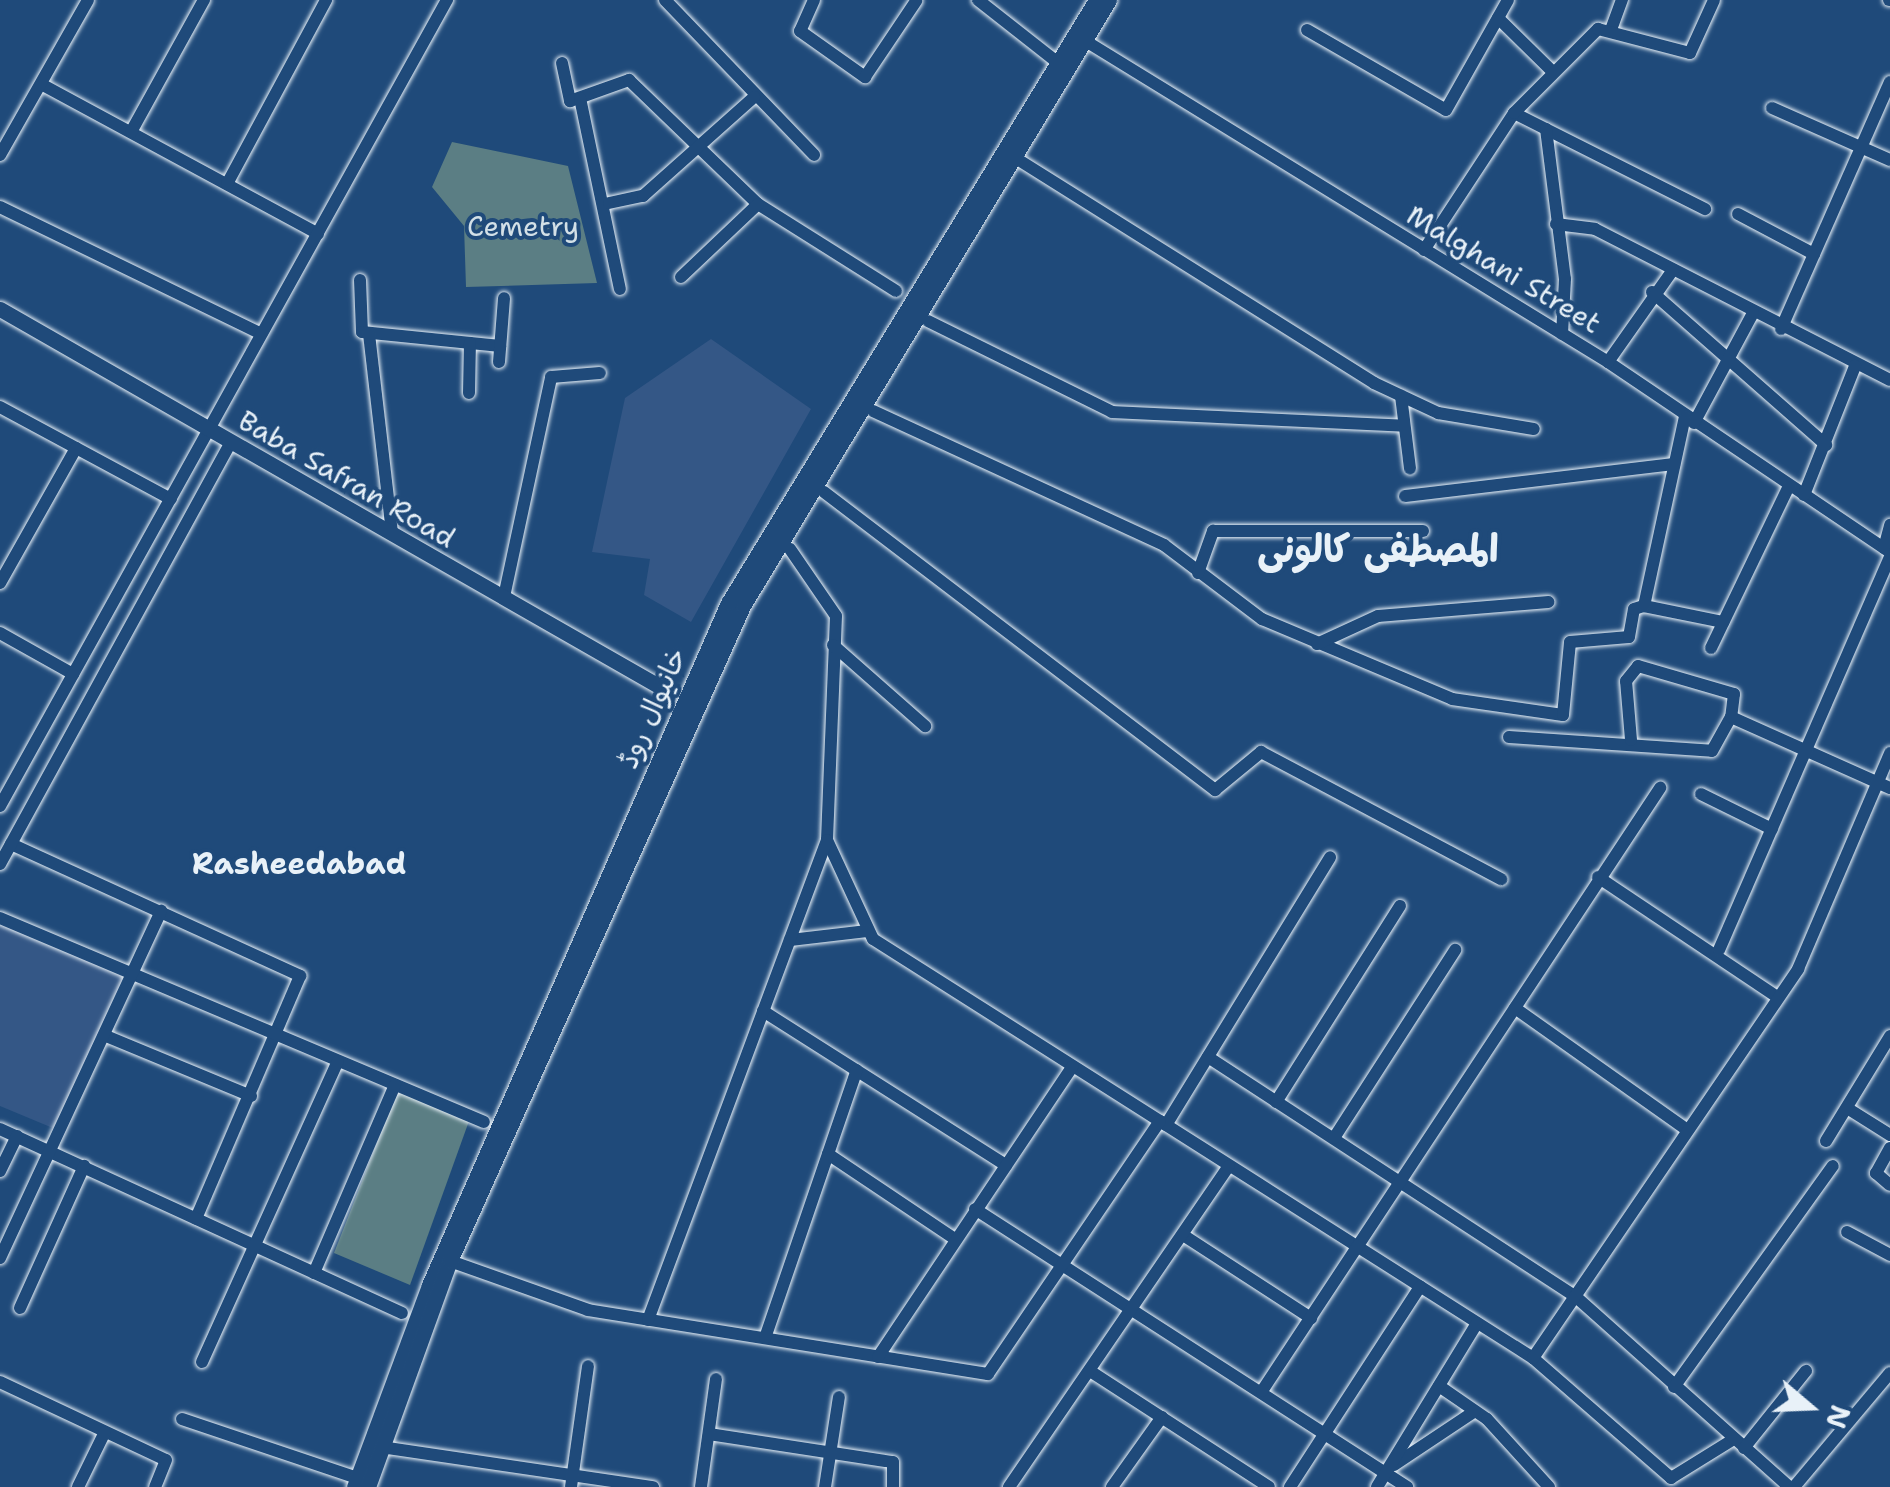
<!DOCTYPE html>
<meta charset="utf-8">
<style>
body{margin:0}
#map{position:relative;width:1890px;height:1487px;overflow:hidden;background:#1f4a7a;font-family:"Shantell Sans","Playpen Sans Arabic",sans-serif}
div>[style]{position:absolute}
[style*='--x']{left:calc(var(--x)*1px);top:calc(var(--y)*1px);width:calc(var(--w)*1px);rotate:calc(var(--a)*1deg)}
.built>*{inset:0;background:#345786}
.green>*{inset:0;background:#5b7e84}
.roads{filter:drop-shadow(0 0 2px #e8f1f8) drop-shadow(0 0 2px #e8f1f8)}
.minor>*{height:12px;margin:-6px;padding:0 6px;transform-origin:6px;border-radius:6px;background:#1f4a7a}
.major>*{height:15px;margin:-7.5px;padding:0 7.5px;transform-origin:7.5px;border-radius:7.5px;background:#1f4a7a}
span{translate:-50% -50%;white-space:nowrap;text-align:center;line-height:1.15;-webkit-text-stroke:8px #1f4a7a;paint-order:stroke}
.park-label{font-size:28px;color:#d3e0e7}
.street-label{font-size:28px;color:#e8f1f8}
.neighbourhood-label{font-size:30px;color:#e8f1f8;font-weight:700}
.district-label{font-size:38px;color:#e8f1f8;font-weight:700}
.north{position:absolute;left:1760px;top:1357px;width:100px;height:100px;-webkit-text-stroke:8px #1f4a7a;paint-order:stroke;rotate:109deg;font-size:28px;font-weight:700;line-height:40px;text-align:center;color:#e8f1f8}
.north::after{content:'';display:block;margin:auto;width:35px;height:45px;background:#e8f1f8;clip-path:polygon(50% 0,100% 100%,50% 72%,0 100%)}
</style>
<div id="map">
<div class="built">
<i style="clip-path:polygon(711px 339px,811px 409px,691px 622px,644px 595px,650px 559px,592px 552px,625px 398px)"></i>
<i style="clip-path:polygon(0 911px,130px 966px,60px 1131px,0 1106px)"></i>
</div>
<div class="green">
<i style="clip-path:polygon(452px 142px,568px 166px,597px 283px,466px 287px,464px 226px,432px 187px)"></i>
<i style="clip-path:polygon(398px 1089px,469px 1121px,410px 1285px,334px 1253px)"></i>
</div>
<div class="roads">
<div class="minor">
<i style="--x:665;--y:0;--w:215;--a:46.1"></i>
<i style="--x:814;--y:0;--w:34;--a:114"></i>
<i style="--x:800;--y:31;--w:80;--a:35.3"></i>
<i style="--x:865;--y:77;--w:92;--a:-56.1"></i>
<i style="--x:978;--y:0;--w:100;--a:38.1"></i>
<i style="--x:1889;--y:0;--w:1;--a:0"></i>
<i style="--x:1498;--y:18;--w:76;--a:44.5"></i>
<i style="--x:1612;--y:27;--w:29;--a:-70"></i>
<i style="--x:1307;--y:30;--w:160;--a:29.9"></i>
<i style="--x:1446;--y:110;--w:126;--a:-60.6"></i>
<i style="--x:1084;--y:40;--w:615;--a:31.57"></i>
<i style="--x:1608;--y:362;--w:340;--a:34"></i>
<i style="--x:562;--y:63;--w:39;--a:78"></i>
<i style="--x:570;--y:101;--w:63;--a:-19.6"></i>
<i style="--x:629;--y:80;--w:179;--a:43.9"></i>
<i style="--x:758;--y:204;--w:163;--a:32.2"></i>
<i style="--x:41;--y:84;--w:315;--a:28.4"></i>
<i style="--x:580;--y:98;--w:195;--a:78.2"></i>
<i style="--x:1772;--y:108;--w:129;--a:23.8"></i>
<i style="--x:1514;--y:113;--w:214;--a:26.7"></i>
<i style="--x:1546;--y:129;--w:151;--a:82.8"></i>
<i style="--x:1565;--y:279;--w:55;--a:93.1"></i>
<i style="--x:131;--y:132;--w:151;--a:-61.1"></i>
<i style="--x:0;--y:155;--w:178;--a:-60.4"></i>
<i style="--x:1014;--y:157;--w:425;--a:32.1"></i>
<i style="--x:1374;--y:383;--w:71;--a:25.1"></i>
<i style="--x:1438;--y:413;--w:97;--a:9.5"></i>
<i style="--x:227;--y:184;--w:209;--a:-61.7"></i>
<i style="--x:609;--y:203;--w:35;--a:-12"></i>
<i style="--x:643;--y:196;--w:149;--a:-41.7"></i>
<i style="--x:0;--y:207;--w:290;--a:25.9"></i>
<i style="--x:1738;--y:214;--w:86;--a:27.8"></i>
<i style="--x:1556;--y:224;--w:39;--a:7"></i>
<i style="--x:1595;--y:229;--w:331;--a:27.1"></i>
<i style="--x:1424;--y:250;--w:164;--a:-56.7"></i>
<i style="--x:1514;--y:113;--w:119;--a:-45"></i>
<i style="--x:1598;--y:29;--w:95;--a:14.6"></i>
<i style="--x:1690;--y:53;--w:58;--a:-65.6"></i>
<i style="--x:681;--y:277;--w:106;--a:-43.5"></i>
<i style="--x:360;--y:280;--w:52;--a:87.8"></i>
<i style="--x:362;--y:332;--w:139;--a:5.8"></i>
<i style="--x:1652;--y:292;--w:232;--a:41.3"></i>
<i style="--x:928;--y:321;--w:205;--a:26.3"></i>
<i style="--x:1112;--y:412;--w:292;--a:2.7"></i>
<i style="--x:1781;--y:329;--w:270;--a:-66.2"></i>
<i style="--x:369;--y:334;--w:200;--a:83.4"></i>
<i style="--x:499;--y:362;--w:64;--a:-85.5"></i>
<i style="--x:1608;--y:362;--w:113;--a:-54.8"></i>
<i style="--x:469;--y:393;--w:50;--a:-88.9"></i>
<i style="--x:1401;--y:396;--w:73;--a:82.9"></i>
<i style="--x:0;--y:407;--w:194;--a:28.3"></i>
<i style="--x:873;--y:411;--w:320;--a:24.7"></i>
<i style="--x:1164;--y:545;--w:123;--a:37.1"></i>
<i style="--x:1262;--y:619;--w:206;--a:22.8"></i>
<i style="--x:1452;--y:699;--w:112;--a:8.2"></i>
<i style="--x:1563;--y:715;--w:73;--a:-84.5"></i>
<i style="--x:1570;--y:642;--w:59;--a:-4.8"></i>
<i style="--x:1629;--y:637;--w:28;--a:-80"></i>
<i style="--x:1634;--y:609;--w:10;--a:-17"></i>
<i style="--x:1644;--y:606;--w:81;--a:11.4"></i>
<i style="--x:1694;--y:423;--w:125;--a:-61.8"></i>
<i style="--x:824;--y:492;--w:492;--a:37.3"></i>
<i style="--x:1215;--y:790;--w:60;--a:-39.6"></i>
<i style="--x:1261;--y:752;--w:272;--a:27.9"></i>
<i style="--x:1804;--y:495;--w:139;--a:-68.4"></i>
<i style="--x:1405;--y:496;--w:271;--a:-6.8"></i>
<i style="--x:1884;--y:548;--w:24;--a:-75"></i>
<i style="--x:790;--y:549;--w:81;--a:55.5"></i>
<i style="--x:836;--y:616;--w:224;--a:92.3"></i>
<i style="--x:827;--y:840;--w:109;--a:65.1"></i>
<i style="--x:873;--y:939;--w:782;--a:32.41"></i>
<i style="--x:1533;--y:1358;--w:183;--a:41"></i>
<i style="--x:1671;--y:1478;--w:74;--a:-31.8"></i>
<i style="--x:1198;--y:573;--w:45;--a:-70.3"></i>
<i style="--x:1213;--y:531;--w:210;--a:0"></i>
<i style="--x:0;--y:583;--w:155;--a:-60.6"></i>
<i style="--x:504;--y:597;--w:225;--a:-77.9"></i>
<i style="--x:551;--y:377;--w:49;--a:-4.7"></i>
<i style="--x:1644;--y:606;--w:194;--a:-77.8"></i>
<i style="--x:0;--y:633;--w:84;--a:29.3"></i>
<i style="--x:1317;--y:644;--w:67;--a:-24.7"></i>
<i style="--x:1378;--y:616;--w:171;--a:-4.7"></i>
<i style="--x:833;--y:645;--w:123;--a:41.4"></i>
<i style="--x:1711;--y:648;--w:180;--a:-64.3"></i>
<i style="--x:1509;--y:737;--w:203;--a:3.9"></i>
<i style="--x:1712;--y:751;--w:39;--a:-61"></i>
<i style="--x:1731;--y:717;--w:174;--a:24.1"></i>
<i style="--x:1631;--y:740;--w:59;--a:-94.8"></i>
<i style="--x:1626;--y:681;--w:19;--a:-51"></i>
<i style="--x:1638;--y:666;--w:100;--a:16.3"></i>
<i style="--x:1734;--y:694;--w:23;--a:97"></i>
<i style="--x:1701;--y:794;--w:79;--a:26.2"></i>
<i style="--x:0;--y:806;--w:922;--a:-60.99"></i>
<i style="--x:11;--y:844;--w:318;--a:24.5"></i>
<i style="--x:300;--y:976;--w:264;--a:113.2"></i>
<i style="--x:0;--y:864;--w:482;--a:-61.3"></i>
<i style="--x:1598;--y:877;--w:216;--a:33.8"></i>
<i style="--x:0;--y:918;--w:525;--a:22.85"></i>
<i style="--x:790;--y:940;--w:78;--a:-6.7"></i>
<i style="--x:1719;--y:950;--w:429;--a:-66.5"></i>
<i style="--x:1515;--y:1008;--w:209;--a:35.3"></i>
<i style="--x:763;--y:1011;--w:288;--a:32.4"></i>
<i style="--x:106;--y:1036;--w:157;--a:22.5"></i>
<i style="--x:1208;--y:1057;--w:438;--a:33.1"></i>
<i style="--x:1575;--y:1296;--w:287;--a:41.7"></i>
<i style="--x:1276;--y:1102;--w:232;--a:-57.7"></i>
<i style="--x:1847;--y:1108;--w:51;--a:32.1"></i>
<i style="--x:1166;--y:1125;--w:314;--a:-58.5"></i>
<i style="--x:0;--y:1129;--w:442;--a:24.6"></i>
<i style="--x:1334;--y:1138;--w:224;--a:-57.2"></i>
<i style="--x:1826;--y:1141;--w:123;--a:-58.6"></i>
<i style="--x:1890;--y:1148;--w:29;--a:119"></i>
<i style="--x:1876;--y:1173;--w:18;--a:41"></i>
<i style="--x:828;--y:1154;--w:153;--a:33.8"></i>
<i style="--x:0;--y:1171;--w:39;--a:-64"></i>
<i style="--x:975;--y:1209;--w:514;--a:32.76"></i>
<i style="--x:1847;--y:1232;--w:49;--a:28.1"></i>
<i style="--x:1183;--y:1235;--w:153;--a:33"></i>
<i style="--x:0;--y:1258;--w:383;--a:-65.1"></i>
<i style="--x:450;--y:1261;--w:146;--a:19.5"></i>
<i style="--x:588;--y:1310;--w:405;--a:9.1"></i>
<i style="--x:988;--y:1374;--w:306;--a:-55.8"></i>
<i style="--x:314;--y:1273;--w:205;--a:-66.7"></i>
<i style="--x:20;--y:1308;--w:156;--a:-65.7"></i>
<i style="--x:648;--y:1320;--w:512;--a:-69.55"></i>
<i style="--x:765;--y:1338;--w:283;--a:-71.1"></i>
<i style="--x:878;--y:1357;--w:350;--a:-56.2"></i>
<i style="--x:1533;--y:1358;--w:471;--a:-55.7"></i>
<i style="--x:1798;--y:969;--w:235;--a:-66.9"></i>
<i style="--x:202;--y:1362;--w:330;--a:-65.7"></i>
<i style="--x:1090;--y:1371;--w:213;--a:32.9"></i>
<i style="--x:0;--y:1382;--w:183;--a:25.2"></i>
<i style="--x:166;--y:1460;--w:29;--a:112"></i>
<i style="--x:1439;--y:1386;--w:58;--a:34.5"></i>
<i style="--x:1487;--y:1419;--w:92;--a:47.6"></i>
<i style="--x:1674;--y:1387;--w:272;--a:-54.3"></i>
<i style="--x:1262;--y:1391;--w:723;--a:-56.57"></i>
<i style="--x:182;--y:1419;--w:185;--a:18.6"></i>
<i style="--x:709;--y:1434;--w:186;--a:8.7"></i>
<i style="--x:893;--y:1462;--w:25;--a:90"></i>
<i style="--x:381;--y:1447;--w:275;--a:8.4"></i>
<i style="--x:1744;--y:1448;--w:99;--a:-51.2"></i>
<i style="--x:1394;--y:1465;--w:97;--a:-33.7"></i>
<i style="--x:78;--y:1487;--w:61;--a:-63.9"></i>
<i style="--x:571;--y:1487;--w:122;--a:-82"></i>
<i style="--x:701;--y:1487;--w:109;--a:-82.1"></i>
<i style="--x:825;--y:1487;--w:91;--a:-81.2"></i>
<i style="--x:1009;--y:1487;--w:389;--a:-55.6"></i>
<i style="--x:1112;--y:1487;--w:86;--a:-54.5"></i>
<i style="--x:1290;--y:1487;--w:239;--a:-57"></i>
<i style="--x:1377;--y:1487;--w:192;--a:-58.6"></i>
<i style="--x:1794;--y:1487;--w:149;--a:-49.9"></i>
</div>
<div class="major">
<i style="--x:0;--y:309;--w:771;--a:29.79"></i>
<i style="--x:354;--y:1487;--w:215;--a:-69.6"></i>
<i style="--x:429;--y:1285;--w:745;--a:-66.33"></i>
<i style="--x:728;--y:603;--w:706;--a:-58.61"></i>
<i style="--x:368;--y:1487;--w:240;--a:-70.1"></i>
<i style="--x:450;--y:1261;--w:718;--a:-65.9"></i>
<i style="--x:743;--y:606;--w:708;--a:-58.87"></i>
</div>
</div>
<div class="park-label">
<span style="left:523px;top:226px">Cemetry</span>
</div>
<div class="street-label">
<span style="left:1504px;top:269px;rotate:31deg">Malghani Street</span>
<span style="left:347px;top:479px;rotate:30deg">Baba Safran Road</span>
<span style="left:652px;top:708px;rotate:-66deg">خانیوال روڈ</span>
</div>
<div class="neighbourhood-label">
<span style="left:299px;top:864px">Rasheedabad</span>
</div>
<div class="district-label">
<span style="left:1378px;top:549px">المصطفی کالونی</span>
</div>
<div class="north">N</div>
</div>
